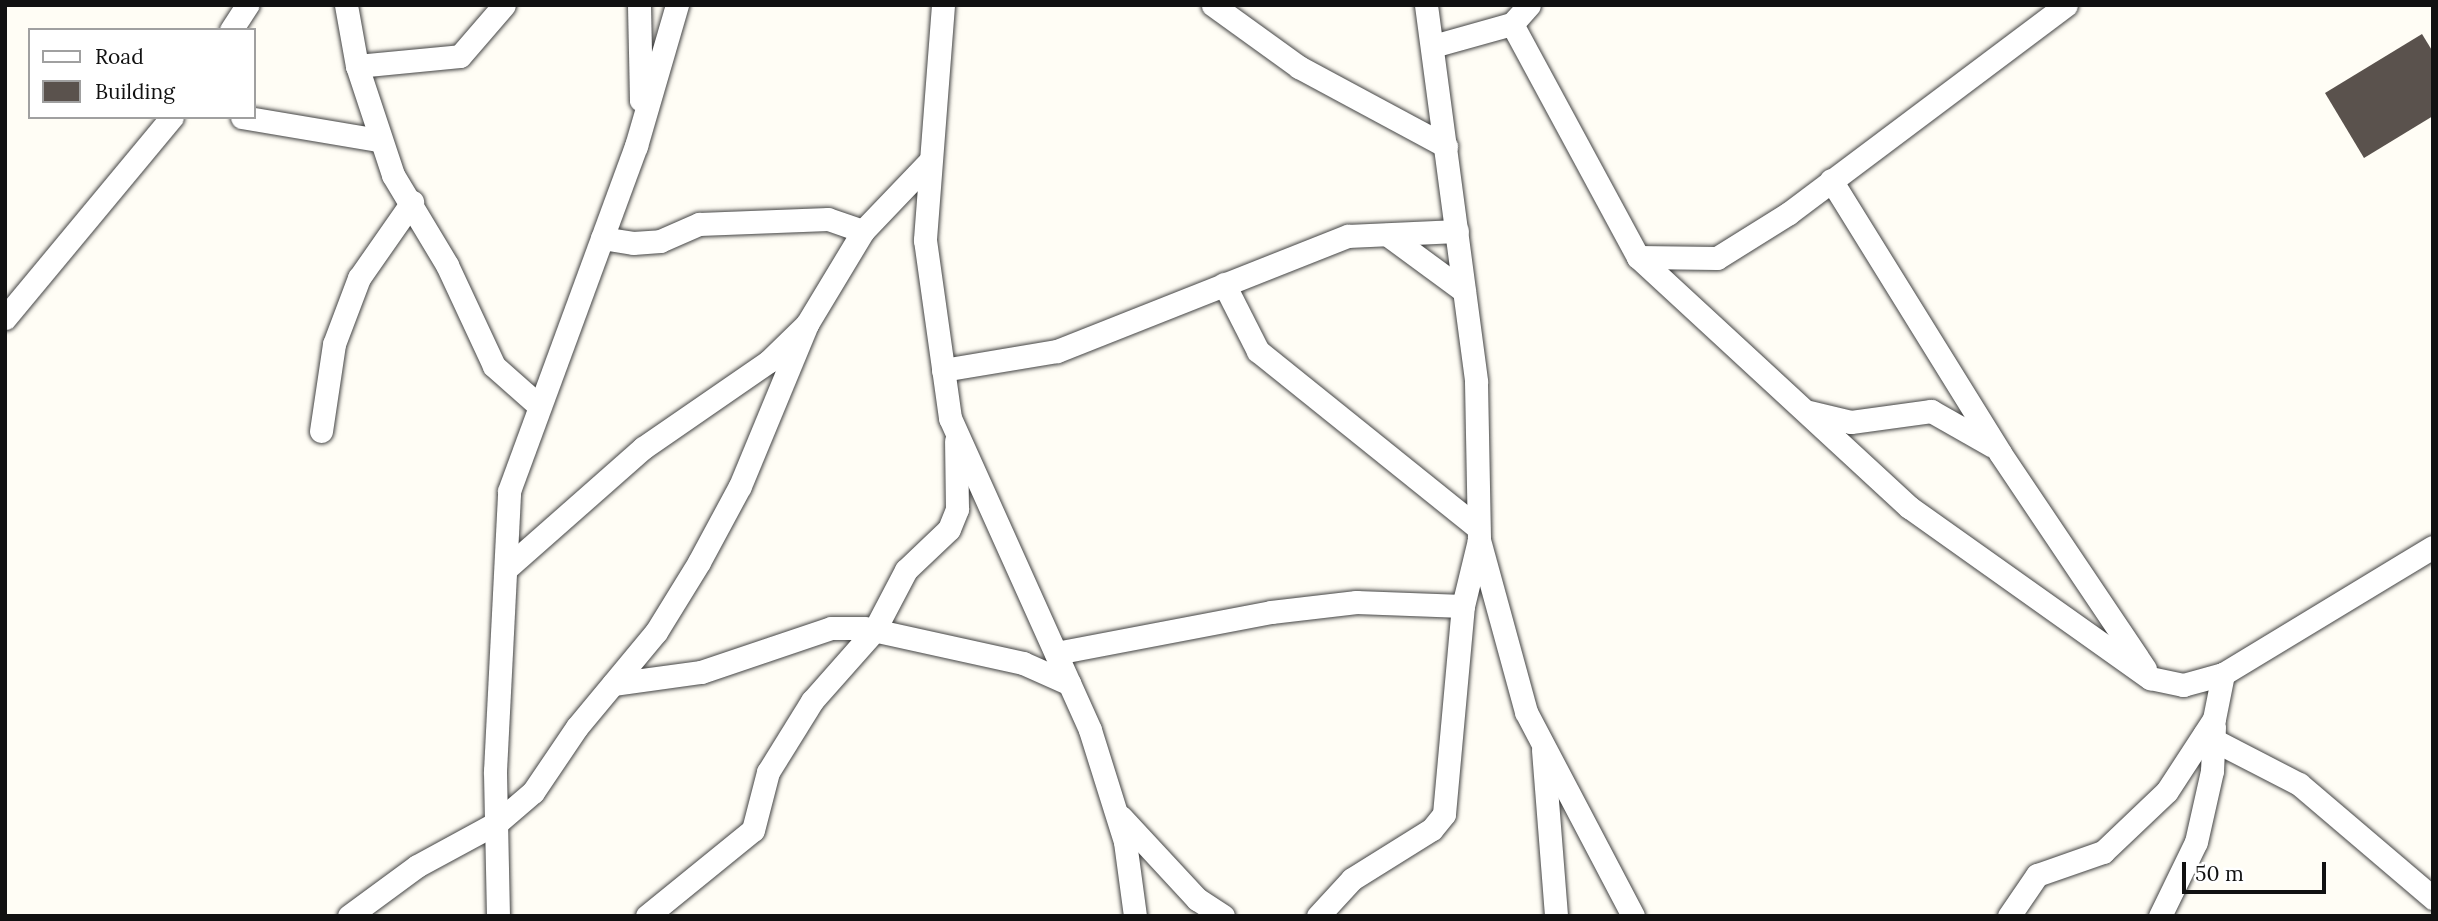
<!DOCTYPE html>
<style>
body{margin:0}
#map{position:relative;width:2438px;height:921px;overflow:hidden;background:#fffdf5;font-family:Lora,serif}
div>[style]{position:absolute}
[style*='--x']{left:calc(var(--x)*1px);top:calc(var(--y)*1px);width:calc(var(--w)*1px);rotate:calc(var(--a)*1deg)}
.building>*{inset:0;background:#5a524d}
.roads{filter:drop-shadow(0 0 2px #444) drop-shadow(0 0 2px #444)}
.minor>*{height:23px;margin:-11.5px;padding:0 11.5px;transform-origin:11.5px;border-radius:11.5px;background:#fff}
span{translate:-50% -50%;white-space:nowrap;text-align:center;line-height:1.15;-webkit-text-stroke:7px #fff;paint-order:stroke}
.frame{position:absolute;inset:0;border:7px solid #111;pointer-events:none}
.legend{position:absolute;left:28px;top:28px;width:228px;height:91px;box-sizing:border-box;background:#fff;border:2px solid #a0a0a0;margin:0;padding:9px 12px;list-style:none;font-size:21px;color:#111}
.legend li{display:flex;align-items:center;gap:14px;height:35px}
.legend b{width:35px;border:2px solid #a0a0a0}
.scale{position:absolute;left:2182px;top:862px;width:144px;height:32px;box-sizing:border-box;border:4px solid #111;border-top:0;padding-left:9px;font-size:21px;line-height:24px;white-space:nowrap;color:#111;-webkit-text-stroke:5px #fff;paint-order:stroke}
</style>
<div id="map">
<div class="building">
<i style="clip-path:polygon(2422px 34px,2433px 52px,2433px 116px,2364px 158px,2325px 93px)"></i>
</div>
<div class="roads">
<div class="minor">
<i style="--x:346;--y:5;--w:62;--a:79.8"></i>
<i style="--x:357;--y:66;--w:115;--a:71.7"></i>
<i style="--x:393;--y:175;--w:105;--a:59"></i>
<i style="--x:447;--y:265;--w:111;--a:65"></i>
<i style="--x:494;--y:366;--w:57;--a:41.5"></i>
<i style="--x:639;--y:5;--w:95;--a:88.8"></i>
<i style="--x:943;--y:5;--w:236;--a:94.4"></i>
<i style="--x:925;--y:240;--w:180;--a:82"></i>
<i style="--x:950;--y:418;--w:342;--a:65.8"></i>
<i style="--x:1090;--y:730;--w:117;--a:72.6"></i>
<i style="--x:1125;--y:842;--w:75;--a:82.3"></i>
<i style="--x:1213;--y:5;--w:106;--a:35.8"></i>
<i style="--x:1299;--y:67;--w:167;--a:28.3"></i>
<i style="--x:1426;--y:5;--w:380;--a:82.4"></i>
<i style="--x:1476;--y:382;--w:158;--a:88.9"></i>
<i style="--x:1479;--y:540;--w:178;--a:74.7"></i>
<i style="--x:1526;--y:712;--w:230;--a:62.3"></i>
<i style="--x:1512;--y:24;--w:25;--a:-48"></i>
<i style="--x:231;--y:30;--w:30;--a:-57"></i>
<i style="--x:1433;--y:46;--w:82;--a:-15.6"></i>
<i style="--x:1512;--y:24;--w:265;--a:61.6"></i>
<i style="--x:1638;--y:257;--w:369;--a:42.7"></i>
<i style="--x:1909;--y:507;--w:296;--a:35.4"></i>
<i style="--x:2150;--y:678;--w:34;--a:12"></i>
<i style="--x:2183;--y:685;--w:41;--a:-15.4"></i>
<i style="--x:2223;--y:674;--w:245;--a:-31.2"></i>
<i style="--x:357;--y:66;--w:103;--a:-5.5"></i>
<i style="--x:460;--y:56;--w:67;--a:-49.2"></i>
<i style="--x:242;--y:117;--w:138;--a:9.6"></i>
<i style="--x:1831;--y:180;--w:321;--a:58.2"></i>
<i style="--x:2000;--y:453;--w:260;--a:56.1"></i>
<i style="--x:1388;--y:235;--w:94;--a:36.4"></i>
<i style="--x:602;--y:238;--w:31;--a:9"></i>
<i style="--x:633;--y:243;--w:27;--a:-4"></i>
<i style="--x:660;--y:241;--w:43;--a:-23.6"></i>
<i style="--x:699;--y:224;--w:129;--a:-2.2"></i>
<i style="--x:828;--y:219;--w:37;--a:19"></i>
<i style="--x:1638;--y:257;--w:79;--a:0.7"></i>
<i style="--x:1717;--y:258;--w:85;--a:-32"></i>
<i style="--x:1789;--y:213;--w:346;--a:-36.9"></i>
<i style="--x:1224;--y:284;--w:75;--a:63.1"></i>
<i style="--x:1258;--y:351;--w:282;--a:38.8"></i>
<i style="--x:5;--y:318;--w:261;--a:-50.3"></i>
<i style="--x:943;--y:370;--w:116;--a:-9.5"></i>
<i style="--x:1057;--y:351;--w:313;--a:-21.6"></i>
<i style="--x:1348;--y:236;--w:109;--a:-2.6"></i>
<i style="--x:1809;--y:412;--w:43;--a:13.4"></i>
<i style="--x:1851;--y:422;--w:81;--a:-7.8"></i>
<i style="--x:1931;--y:411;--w:69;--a:29.5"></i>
<i style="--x:321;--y:431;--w:88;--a:-81.5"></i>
<i style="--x:334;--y:344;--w:71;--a:-69.3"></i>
<i style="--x:359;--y:278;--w:93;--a:-55.1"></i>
<i style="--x:508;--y:567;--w:180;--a:-41.4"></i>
<i style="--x:643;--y:448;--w:153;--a:-34.6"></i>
<i style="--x:769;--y:361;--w:53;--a:-44.2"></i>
<i style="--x:807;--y:324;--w:109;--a:-58.9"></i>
<i style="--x:863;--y:231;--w:97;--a:-46.3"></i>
<i style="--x:1056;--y:653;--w:219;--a:-10.8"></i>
<i style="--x:1271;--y:612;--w:86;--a:-6.7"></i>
<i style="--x:1356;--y:602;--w:107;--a:2.1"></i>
<i style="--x:613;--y:684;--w:89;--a:-7.8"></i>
<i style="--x:701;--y:672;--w:137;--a:-18.7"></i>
<i style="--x:831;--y:628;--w:33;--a:0"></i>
<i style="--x:864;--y:628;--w:163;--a:12.4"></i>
<i style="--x:1023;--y:663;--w:51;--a:24.1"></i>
<i style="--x:2204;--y:735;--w:107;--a:27.3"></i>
<i style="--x:2299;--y:784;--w:176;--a:40.4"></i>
<i style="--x:1543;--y:750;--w:167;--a:85.5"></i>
<i style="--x:1121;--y:817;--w:112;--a:47.2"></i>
<i style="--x:1197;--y:899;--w:31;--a:33"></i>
<i style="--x:349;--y:916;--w:84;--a:-36.3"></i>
<i style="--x:417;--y:866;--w:92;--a:-28.5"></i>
<i style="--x:498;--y:822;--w:46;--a:-40.6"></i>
<i style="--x:533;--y:792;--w:78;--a:-55.9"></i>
<i style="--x:577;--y:727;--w:124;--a:-50.3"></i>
<i style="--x:656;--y:632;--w:82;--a:-58.4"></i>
<i style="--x:699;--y:562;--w:86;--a:-61.7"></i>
<i style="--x:740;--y:486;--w:175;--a:-67.5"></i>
<i style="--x:498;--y:916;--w:145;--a:-91.2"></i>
<i style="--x:495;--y:771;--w:280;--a:-87.1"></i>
<i style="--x:509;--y:491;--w:368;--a:-69.8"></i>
<i style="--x:636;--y:146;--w:147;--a:-73.8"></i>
<i style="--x:647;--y:916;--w:136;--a:-39.1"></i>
<i style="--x:753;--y:830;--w:60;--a:-75.5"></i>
<i style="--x:768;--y:772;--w:84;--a:-58.2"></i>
<i style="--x:812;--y:701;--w:94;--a:-48.5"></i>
<i style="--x:874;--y:631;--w:69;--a:-62.3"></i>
<i style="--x:906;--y:570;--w:59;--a:-43.6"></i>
<i style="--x:949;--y:529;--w:22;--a:-68"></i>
<i style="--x:957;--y:509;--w:68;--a:-90.8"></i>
<i style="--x:1318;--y:916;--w:50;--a:-47.4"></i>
<i style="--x:1352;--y:879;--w:94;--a:-32"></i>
<i style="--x:1432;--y:829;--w:19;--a:-51"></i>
<i style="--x:1444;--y:814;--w:209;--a:-84.8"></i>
<i style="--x:1463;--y:606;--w:68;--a:-76.4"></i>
<i style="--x:2009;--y:916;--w:50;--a:-55.7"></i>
<i style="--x:2037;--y:875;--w:70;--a:-19.2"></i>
<i style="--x:2103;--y:852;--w:88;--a:-43.6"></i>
<i style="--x:2167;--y:791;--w:86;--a:-56.9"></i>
<i style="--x:2214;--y:719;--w:46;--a:-78.7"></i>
<i style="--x:2160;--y:916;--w:82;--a:-64.1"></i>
<i style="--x:2196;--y:842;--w:73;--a:-77.3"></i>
<i style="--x:2212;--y:771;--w:44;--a:-87.4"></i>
</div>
</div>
<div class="frame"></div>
<ul class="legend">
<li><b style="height:9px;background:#fff"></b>Road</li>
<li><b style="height:19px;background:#5a524d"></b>Building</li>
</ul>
<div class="scale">50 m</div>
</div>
